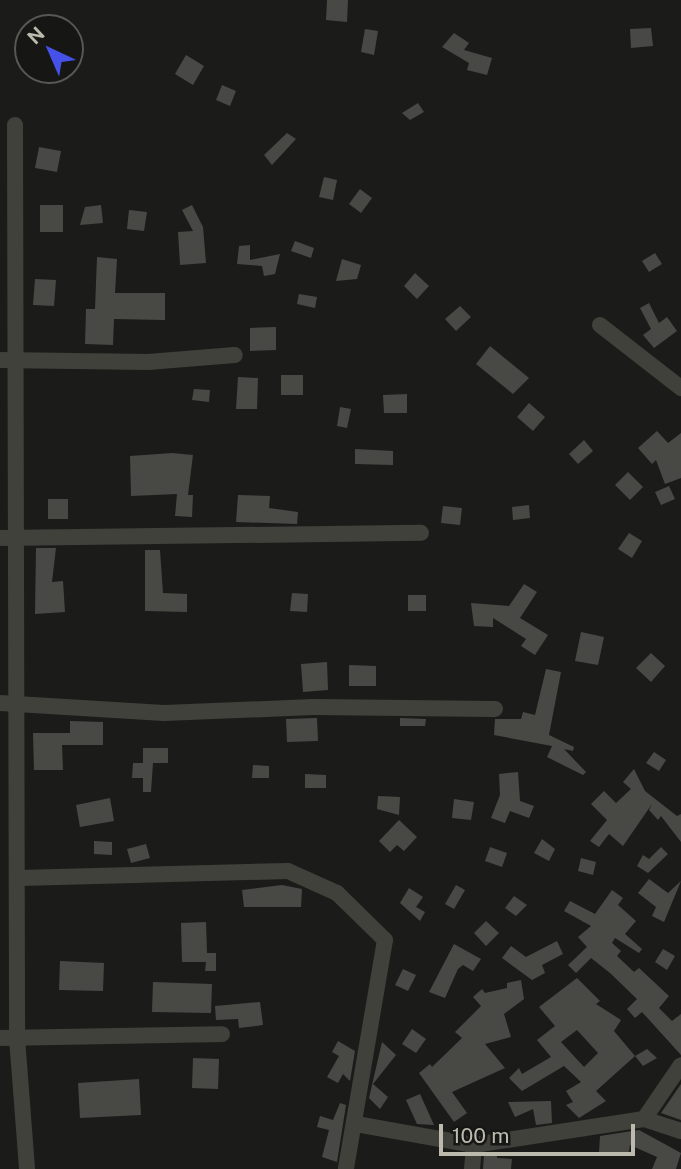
<!DOCTYPE html>
<style>
body{margin:0}
#map{position:relative;width:681px;height:1169px;overflow:hidden;background:#1b1c1a;font-family:"Public Sans",sans-serif}
div>[style]{position:absolute}
[style*='--x']{left:calc(var(--x)*1px);top:calc(var(--y)*1px);width:calc(var(--w)*1px);rotate:calc(var(--a)*1deg)}
.building>*{inset:0;background:#484944}
.street>*{height:16px;margin:-8px;padding:0 8px;transform-origin:8px;border-radius:8px;background:#40413b}
span{translate:-50% -50%;white-space:nowrap;text-align:center;line-height:1.15;-webkit-text-stroke:5px #161715;paint-order:stroke}
.north{position:absolute;left:14px;top:14px;width:70px;height:70px;box-sizing:border-box;background:#161715;border:2px solid #585852;border-radius:50%;rotate:316deg;font-size:19px;font-weight:700;line-height:28px;text-align:center;color:#bbbaad}
.north::after{content:'';display:block;margin:auto;width:24px;height:32px;background:#4551e8;clip-path:polygon(50% 0,100% 100%,50% 72%,0 100%)}
.scale{position:absolute;left:439px;top:1124px;width:196px;height:32px;box-sizing:border-box;border:4px solid #bbbaad;border-top:0;padding-left:9px;font-size:21px;line-height:24px;white-space:nowrap;color:#bbbaad;-webkit-text-stroke:5px #161715;paint-order:stroke}
</style>
<div id="map">
<div class="building">
<i style="clip-path:polygon(327px 0,348px 0,347px 22px,326px 20px)"></i>
<i style="clip-path:polygon(651px 28px,653px 46px,631px 48px,630px 29px)"></i>
<i style="clip-path:polygon(365px 29px,378px 31px,374px 55px,361px 52px)"></i>
<i style="clip-path:polygon(454px 33px,469px 43px,464px 50px,492px 58px,487px 75px,467px 70px,469px 63px,442px 47px)"></i>
<i style="clip-path:polygon(186px 55px,204px 66px,193px 85px,175px 74px)"></i>
<i style="clip-path:polygon(222px 85px,236px 91px,230px 106px,216px 100px)"></i>
<i style="clip-path:polygon(418px 103px,424px 112px,410px 120px,402px 113px)"></i>
<i style="clip-path:polygon(287px 133px,296px 139px,272px 165px,264px 155px)"></i>
<i style="clip-path:polygon(39px 147px,61px 151px,57px 172px,35px 168px)"></i>
<i style="clip-path:polygon(324px 177px,337px 180px,333px 200px,319px 197px)"></i>
<i style="clip-path:polygon(360px 189px,372px 198px,361px 213px,349px 204px)"></i>
<i style="clip-path:polygon(40px 205px,63px 205px,63px 232px,40px 232px)"></i>
<i style="clip-path:polygon(101px 205px,103px 223px,80px 225px,85px 207px)"></i>
<i style="clip-path:polygon(192px 205px,203px 227px,206px 263px,180px 265px,178px 232px,193px 231px,182px 210px)"></i>
<i style="clip-path:polygon(129px 210px,147px 212px,144px 231px,127px 229px)"></i>
<i style="clip-path:polygon(295px 241px,314px 248px,311px 258px,291px 251px)"></i>
<i style="clip-path:polygon(250px 245px,250px 260px,280px 254px,275px 274px,264px 276px,262px 266px,237px 264px,239px 246px)"></i>
<i style="clip-path:polygon(655px 253px,662px 264px,649px 272px,642px 261px)"></i>
<i style="clip-path:polygon(97px 257px,117px 259px,115px 293px,165px 293px,165px 320px,114px 319px,113px 345px,85px 344px,86px 309px,95px 309px)"></i>
<i style="clip-path:polygon(342px 259px,361px 265px,357px 279px,336px 281px)"></i>
<i style="clip-path:polygon(415px 273px,429px 286px,417px 299px,404px 286px)"></i>
<i style="clip-path:polygon(35px 279px,56px 280px,54px 306px,33px 305px)"></i>
<i style="clip-path:polygon(299px 294px,317px 297px,315px 308px,297px 304px)"></i>
<i style="clip-path:polygon(649px 303px,659px 323px,667px 317px,677px 331px,654px 348px,643px 335px,651px 329px,640px 308px)"></i>
<i style="clip-path:polygon(460px 306px,471px 317px,456px 331px,445px 319px)"></i>
<i style="clip-path:polygon(276px 327px,276px 350px,250px 351px,250px 328px)"></i>
<i style="clip-path:polygon(490px 346px,529px 378px,513px 394px,476px 364px)"></i>
<i style="clip-path:polygon(281px 375px,303px 375px,303px 395px,281px 395px)"></i>
<i style="clip-path:polygon(238px 377px,258px 378px,257px 409px,236px 409px)"></i>
<i style="clip-path:polygon(194px 389px,210px 390px,209px 402px,192px 400px)"></i>
<i style="clip-path:polygon(407px 394px,407px 413px,384px 413px,383px 395px)"></i>
<i style="clip-path:polygon(529px 403px,545px 417px,533px 431px,517px 417px)"></i>
<i style="clip-path:polygon(340px 407px,351px 409px,347px 428px,337px 426px)"></i>
<i style="clip-path:polygon(657px 431px,668px 443px,681px 433px,681px 478px,665px 484px,656px 460px,652px 464px,638px 448px)"></i>
<i style="clip-path:polygon(584px 440px,593px 451px,578px 464px,569px 454px)"></i>
<i style="clip-path:polygon(355px 449px,393px 451px,393px 465px,355px 464px)"></i>
<i style="clip-path:polygon(172px 453px,193px 455px,188px 495px,193px 495px,192px 517px,175px 516px,177px 494px,131px 496px,130px 456px)"></i>
<i style="clip-path:polygon(628px 472px,643px 487px,630px 500px,615px 485px)"></i>
<i style="clip-path:polygon(669px 486px,675px 499px,661px 505px,655px 492px)"></i>
<i style="clip-path:polygon(238px 495px,270px 496px,269px 508px,298px 512px,297px 524px,236px 522px)"></i>
<i style="clip-path:polygon(48px 499px,68px 499px,68px 519px,48px 519px)"></i>
<i style="clip-path:polygon(529px 505px,530px 518px,513px 520px,512px 507px)"></i>
<i style="clip-path:polygon(443px 506px,462px 508px,460px 525px,441px 523px)"></i>
<i style="clip-path:polygon(629px 533px,642px 541px,632px 558px,618px 549px)"></i>
<i style="clip-path:polygon(36px 548px,56px 548px,52px 582px,63px 581px,65px 612px,35px 614px)"></i>
<i style="clip-path:polygon(145px 550px,160px 550px,163px 593px,187px 594px,187px 612px,145px 611px)"></i>
<i style="clip-path:polygon(524px 584px,537px 592px,520px 618px,548px 635px,535px 655px,521px 646px,526px 639px,493px 618px,493px 627px,474px 626px,471px 603px,509px 606px)"></i>
<i style="clip-path:polygon(292px 593px,308px 594px,307px 612px,290px 611px)"></i>
<i style="clip-path:polygon(408px 595px,426px 595px,426px 611px,408px 611px)"></i>
<i style="clip-path:polygon(581px 632px,604px 637px,598px 665px,575px 661px)"></i>
<i style="clip-path:polygon(651px 653px,665px 666px,651px 682px,636px 668px)"></i>
<i style="clip-path:polygon(327px 662px,328px 690px,303px 692px,301px 664px)"></i>
<i style="clip-path:polygon(349px 665px,376px 666px,376px 686px,349px 686px)"></i>
<i style="clip-path:polygon(546px 669px,561px 672px,549px 735px,574px 747px,573px 751px,564px 749px,586px 772px,583px 775px,547px 757px,552px 746px,494px 735px,495px 719px,521px 719px,523px 712px,535px 715px)"></i>
<i style="clip-path:polygon(317px 718px,318px 741px,287px 742px,286px 719px)"></i>
<i style="clip-path:polygon(400px 718px,426px 719px,425px 726px,400px 726px)"></i>
<i style="clip-path:polygon(70px 721px,103px 722px,103px 745px,62px 745px,63px 770px,34px 770px,33px 733px,70px 733px)"></i>
<i style="clip-path:polygon(143px 748px,168px 748px,168px 763px,153px 763px,151px 792px,143px 792px,143px 778px,132px 778px,133px 763px,143px 763px)"></i>
<i style="clip-path:polygon(654px 752px,666px 760px,659px 771px,646px 763px)"></i>
<i style="clip-path:polygon(253px 765px,269px 766px,269px 778px,252px 778px)"></i>
<i style="clip-path:polygon(634px 769px,645px 791px,677px 816px,681px 814px,681px 842px,661px 816px,658px 820px,649px 810px,652px 804px,623px 846px,609px 834px,599px 847px,590px 841px,607px 820px,591px 804px,604px 791px,616px 803px,631px 789px,623px 782px)"></i>
<i style="clip-path:polygon(518px 772px,520px 801px,534px 806px,529px 818px,510px 811px,505px 823px,491px 818px,500px 795px,499px 774px)"></i>
<i style="clip-path:polygon(305px 774px,326px 775px,326px 788px,305px 788px)"></i>
<i style="clip-path:polygon(378px 796px,400px 797px,399px 815px,377px 809px)"></i>
<i style="clip-path:polygon(110px 798px,114px 821px,80px 827px,76px 805px)"></i>
<i style="clip-path:polygon(454px 799px,474px 802px,471px 820px,452px 818px)"></i>
<i style="clip-path:polygon(399px 820px,417px 837px,404px 851px,397px 845px,390px 852px,379px 841px)"></i>
<i style="clip-path:polygon(542px 839px,555px 849px,549px 861px,534px 853px)"></i>
<i style="clip-path:polygon(94px 841px,112px 842px,112px 855px,94px 854px)"></i>
<i style="clip-path:polygon(146px 844px,150px 858px,131px 863px,127px 849px)"></i>
<i style="clip-path:polygon(490px 847px,507px 853px,502px 867px,485px 861px)"></i>
<i style="clip-path:polygon(661px 847px,668px 854px,648px 873px,637px 866px,643px 855px,649px 859px)"></i>
<i style="clip-path:polygon(581px 858px,596px 862px,593px 875px,578px 871px)"></i>
<i style="clip-path:polygon(649px 879px,668px 893px,681px 881px,664px 922px,652px 916px,656px 907px,638px 893px)"></i>
<i style="clip-path:polygon(282px 885px,302px 889px,301px 907px,244px 907px,242px 890px)"></i>
<i style="clip-path:polygon(456px 885px,465px 890px,454px 909px,445px 904px)"></i>
<i style="clip-path:polygon(409px 888px,423px 897px,416px 907px,425px 912px,420px 921px,400px 903px)"></i>
<i style="clip-path:polygon(612px 890px,623px 898px,618px 905px,636px 921px,625px 934px,642px 949px,639px 953px,615px 938px,612px 943px,621px 951px,617px 956px,634px 972px,639px 968px,669px 996px,659px 1008px,672px 1021px,681px 1014px,681px 1055px,642px 1012px,635px 1018px,627px 1009px,637px 999px,610px 973px,591px 958px,576px 973px,568px 965px,587px 947px,578px 937px,591px 926px,564px 911px,570px 901px,595px 914px)"></i>
<i style="clip-path:polygon(514px 896px,527px 905px,516px 916px,505px 908px)"></i>
<i style="clip-path:polygon(486px 921px,499px 933px,486px 946px,474px 933px)"></i>
<i style="clip-path:polygon(206px 922px,207px 953px,216px 953px,216px 971px,205px 971px,206px 962px,182px 962px,181px 923px)"></i>
<i style="clip-path:polygon(557px 941px,563px 954px,542px 965px,545px 973px,532px 980px,502px 958px,511px 946px,526px 957px)"></i>
<i style="clip-path:polygon(454px 944px,481px 959px,473px 971px,463px 965px,458px 969px,445px 998px,429px 992px)"></i>
<i style="clip-path:polygon(663px 949px,675px 956px,667px 970px,655px 962px)"></i>
<i style="clip-path:polygon(60px 961px,104px 963px,103px 991px,59px 990px)"></i>
<i style="clip-path:polygon(403px 969px,416px 975px,408px 991px,395px 985px)"></i>
<i style="clip-path:polygon(evenodd,577px 978px,600px 1001px,596px 1004px,621px 1020px,614px 1031px,635px 1056px,596px 1091px,606px 1101px,579px 1118px,566px 1105px,573px 1102px,566px 1091px,581px 1082px,564px 1066px,522px 1091px,509px 1078px,519px 1068px,522px 1074px,551px 1057px,537px 1040px,555px 1026px,539px 1007px,577px 978px,577px 1030px,598px 1053px,584px 1067px,561px 1042px,577px 1030px)"></i>
<i style="clip-path:polygon(521px 980px,524px 999px,504px 1014px,511px 1037px,485px 1044px,505px 1068px,452px 1092px,467px 1113px,454px 1122px,419px 1073px,430px 1064px,432px 1067px,462px 1038px,455px 1032px,481px 1006px,473px 997px,482px 989px,485px 993px,507px 988px,507px 983px)"></i>
<i style="clip-path:polygon(153px 982px,212px 984px,211px 1013px,152px 1012px)"></i>
<i style="clip-path:polygon(260px 1002px,263px 1025px,239px 1028px,238px 1019px,216px 1020px,215px 1006px)"></i>
<i style="clip-path:polygon(412px 1029px,426px 1039px,416px 1053px,402px 1044px)"></i>
<i style="clip-path:polygon(338px 1041px,355px 1051px,350px 1081px,343px 1074px,338px 1083px,327px 1077px,339px 1056px,332px 1052px)"></i>
<i style="clip-path:polygon(382px 1042px,396px 1055px,373px 1084px,388px 1097px,380px 1109px,369px 1098px)"></i>
<i style="clip-path:polygon(647px 1049px,657px 1058px,643px 1066px,635px 1056px)"></i>
<i style="clip-path:polygon(193px 1058px,219px 1059px,218px 1089px,192px 1088px)"></i>
<i style="clip-path:polygon(139px 1079px,141px 1115px,80px 1118px,78px 1083px)"></i>
<i style="clip-path:polygon(681px 1084px,681px 1120px,661px 1113px)"></i>
<i style="clip-path:polygon(420px 1094px,434px 1125px,417px 1124px,406px 1100px)"></i>
<i style="clip-path:polygon(551px 1101px,552px 1123px,536px 1125px,533px 1109px,515px 1117px,508px 1102px)"></i>
<i style="clip-path:polygon(340px 1103px,346px 1105px,337px 1162px,322px 1157px,329px 1130px,317px 1127px,320px 1116px,333px 1120px)"></i>
<i style="clip-path:polygon(639px 1130px,681px 1153px,676px 1169px,652px 1169px,657px 1157px,630px 1145px,629px 1152px,599px 1152px,600px 1136px)"></i>
<i style="clip-path:polygon(497px 1153px,497px 1158px,512px 1159px,511px 1169px,483px 1169px,484px 1154px)"></i>
</div>
<div class="street">
<i style="--x:15;--y:125;--w:913;--a:89.87"></i>
<i style="--x:17;--y:1038;--w:131;--a:85.6"></i>
<i style="--x:600;--y:325;--w:103;--a:37.9"></i>
<i style="--x:0;--y:360;--w:148;--a:0.8"></i>
<i style="--x:148;--y:362;--w:87;--a:-4.6"></i>
<i style="--x:0;--y:538;--w:421;--a:-0.7"></i>
<i style="--x:0;--y:703;--w:164;--a:3.5"></i>
<i style="--x:164;--y:713;--w:149;--a:-2.3"></i>
<i style="--x:313;--y:707;--w:182;--a:0.6"></i>
<i style="--x:20;--y:878;--w:268;--a:-1.5"></i>
<i style="--x:288;--y:871;--w:54;--a:24.2"></i>
<i style="--x:337;--y:893;--w:67;--a:44.4"></i>
<i style="--x:385;--y:940;--w:232;--a:99.7"></i>
<i style="--x:0;--y:1038;--w:222;--a:-1"></i>
<i style="--x:644;--y:1119;--w:39;--a:18"></i>
<i style="--x:356;--y:1124;--w:120;--a:10.1"></i>
<i style="--x:472;--y:1169;--w:24;--a:-85"></i>
<i style="--x:474;--y:1145;--w:172;--a:-8.7"></i>
<i style="--x:644;--y:1119;--w:65;--a:-55.6"></i>
</div>
<div class="north">N</div>
<div class="scale">100 m</div>
</div>
